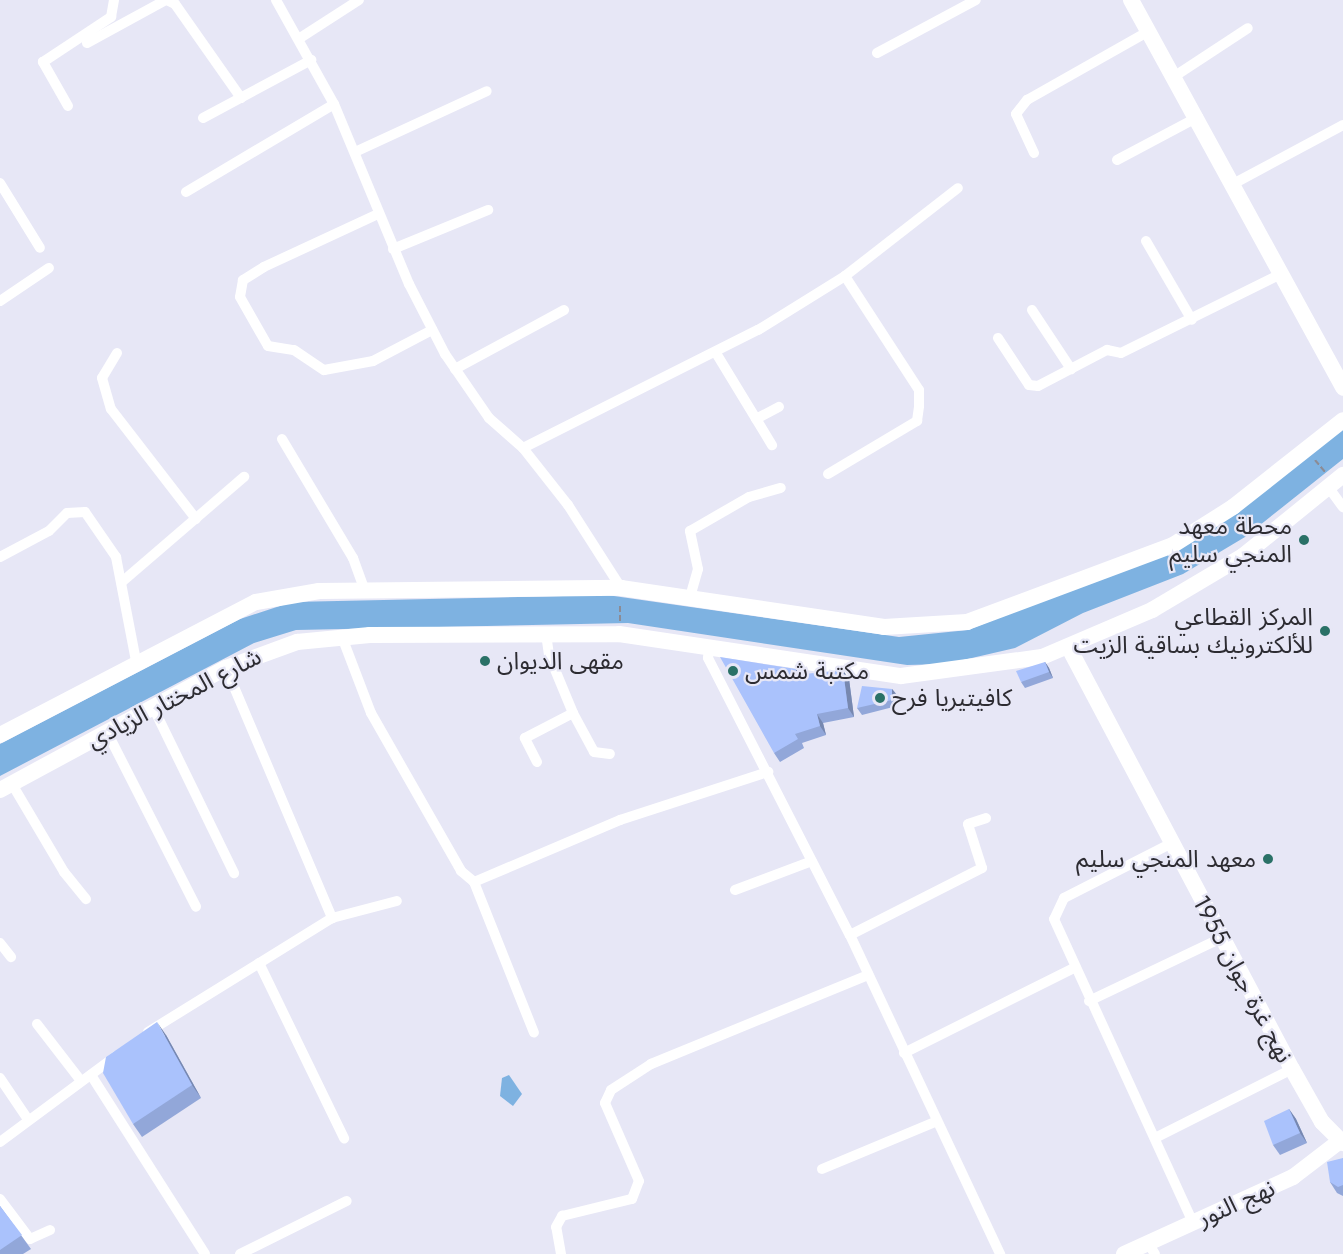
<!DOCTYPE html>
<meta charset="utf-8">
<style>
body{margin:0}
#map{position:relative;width:1343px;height:1254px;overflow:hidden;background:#e7e7f6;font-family:Jost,"Noto Sans Arabic",sans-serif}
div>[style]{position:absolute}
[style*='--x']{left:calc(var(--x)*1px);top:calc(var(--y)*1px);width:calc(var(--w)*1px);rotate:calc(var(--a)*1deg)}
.water>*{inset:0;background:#7eb2e1}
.path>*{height:2px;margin-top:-1px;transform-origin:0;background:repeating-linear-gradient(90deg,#8b8b95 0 6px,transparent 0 9px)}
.street>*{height:10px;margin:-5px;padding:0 5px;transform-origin:5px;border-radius:5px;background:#fff}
.secondary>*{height:16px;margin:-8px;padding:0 8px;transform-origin:8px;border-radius:8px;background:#fff}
.wall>*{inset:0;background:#92a7d9}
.shaded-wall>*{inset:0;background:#7788b0}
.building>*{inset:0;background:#aac2fc}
.dots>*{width:16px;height:16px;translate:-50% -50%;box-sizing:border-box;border:3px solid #e7e7f6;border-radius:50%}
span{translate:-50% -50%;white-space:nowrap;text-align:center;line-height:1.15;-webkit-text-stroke:4.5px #e7e7f6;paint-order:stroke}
.poi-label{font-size:24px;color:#2d2c32}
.right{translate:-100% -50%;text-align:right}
.left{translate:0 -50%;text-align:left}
.street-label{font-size:24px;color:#2d2c32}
</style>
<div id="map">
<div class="water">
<i style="clip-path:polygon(1343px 427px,1343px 459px,1245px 537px,1183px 574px,1083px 613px,1015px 648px,946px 664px,907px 665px,628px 623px,296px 630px,254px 643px,0 776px,0 744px,240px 619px,292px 602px,607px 595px,899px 637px,968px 630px,1192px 542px)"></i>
<i style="clip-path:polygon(509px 1075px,522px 1094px,513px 1106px,500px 1096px,502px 1078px)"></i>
</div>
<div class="path">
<i style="--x:1315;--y:460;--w:16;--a:50"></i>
<i style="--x:620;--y:621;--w:18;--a:-90"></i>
</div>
<div class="street">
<i style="--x:167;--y:0;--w:9;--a:27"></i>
<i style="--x:175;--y:4;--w:115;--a:54.9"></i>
<i style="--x:276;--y:0;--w:119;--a:60.9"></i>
<i style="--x:334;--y:104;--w:195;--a:67.4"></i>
<i style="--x:409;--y:284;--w:79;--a:62.8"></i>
<i style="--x:445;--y:354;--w:78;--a:55.5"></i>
<i style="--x:489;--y:418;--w:45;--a:41.4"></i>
<i style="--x:523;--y:448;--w:73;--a:51.7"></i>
<i style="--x:568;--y:505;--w:98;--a:57.4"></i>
<i style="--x:300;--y:38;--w:70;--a:-32.8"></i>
<i style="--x:87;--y:43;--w:90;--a:-28.6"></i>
<i style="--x:877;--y:53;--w:112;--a:-28.2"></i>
<i style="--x:1175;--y:76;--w:87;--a:-33.3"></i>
<i style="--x:68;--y:106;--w:51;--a:-119.6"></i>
<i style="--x:43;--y:62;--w:82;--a:-33.5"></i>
<i style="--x:111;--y:17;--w:17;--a:-80"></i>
<i style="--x:203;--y:118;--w:123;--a:-28.2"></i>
<i style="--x:355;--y:152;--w:145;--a:-24.8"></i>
<i style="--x:1034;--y:153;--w:43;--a:-114.8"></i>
<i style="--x:1016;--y:114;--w:18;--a:-52"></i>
<i style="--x:1027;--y:100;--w:140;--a:-29.5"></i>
<i style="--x:1117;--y:160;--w:92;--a:-28"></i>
<i style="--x:0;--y:183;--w:76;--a:58.4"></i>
<i style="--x:1233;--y:184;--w:125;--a:-28.2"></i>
<i style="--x:186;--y:192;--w:172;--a:-30.7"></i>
<i style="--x:378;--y:214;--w:126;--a:155.1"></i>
<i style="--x:264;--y:267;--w:25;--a:148"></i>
<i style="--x:243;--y:280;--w:17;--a:100"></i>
<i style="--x:240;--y:297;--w:56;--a:60.3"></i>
<i style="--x:268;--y:346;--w:26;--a:9"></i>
<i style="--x:294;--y:350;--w:36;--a:34"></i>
<i style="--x:324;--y:370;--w:50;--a:-10.4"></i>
<i style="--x:373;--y:361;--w:67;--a:-27.7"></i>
<i style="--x:1146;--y:241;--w:91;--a:59.8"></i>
<i style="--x:393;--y:249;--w:103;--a:-22.3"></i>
<i style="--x:0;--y:301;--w:59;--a:-34"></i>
<i style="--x:1032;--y:310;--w:71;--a:56.5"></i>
<i style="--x:998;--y:338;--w:56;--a:56.6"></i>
<i style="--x:1029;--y:385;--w:9;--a:6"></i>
<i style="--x:1038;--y:386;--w:78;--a:-27.6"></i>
<i style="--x:1107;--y:350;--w:14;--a:12"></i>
<i style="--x:1121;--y:353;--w:176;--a:-26.3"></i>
<i style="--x:117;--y:353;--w:29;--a:121"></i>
<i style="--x:102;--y:378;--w:32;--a:74"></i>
<i style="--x:111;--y:409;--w:139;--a:52.3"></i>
<i style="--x:716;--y:353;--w:108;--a:58.7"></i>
<i style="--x:455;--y:369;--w:124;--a:-28.4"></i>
<i style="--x:756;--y:419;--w:26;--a:-28"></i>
<i style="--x:282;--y:439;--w:139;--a:59.2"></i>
<i style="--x:353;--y:558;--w:33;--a:70"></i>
<i style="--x:523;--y:448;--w:263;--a:-26.7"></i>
<i style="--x:758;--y:330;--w:102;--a:-31.8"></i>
<i style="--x:845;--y:276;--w:143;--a:-37.9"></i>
<i style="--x:828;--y:474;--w:104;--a:-30.8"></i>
<i style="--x:917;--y:421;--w:15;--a:-82"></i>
<i style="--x:919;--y:406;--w:16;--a:-90"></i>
<i style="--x:919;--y:390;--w:136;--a:-123"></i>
<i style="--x:1329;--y:488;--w:24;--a:54"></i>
<i style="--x:0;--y:557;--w:55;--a:-28"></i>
<i style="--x:49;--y:531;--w:25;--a:-45"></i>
<i style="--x:67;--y:513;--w:18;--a:-3"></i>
<i style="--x:85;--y:512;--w:55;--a:55.4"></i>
<i style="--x:116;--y:557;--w:111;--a:79.1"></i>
<i style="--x:123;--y:581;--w:160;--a:-40.7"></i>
<i style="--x:690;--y:597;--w:29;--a:-74"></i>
<i style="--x:698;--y:569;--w:39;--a:-102"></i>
<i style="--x:690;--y:531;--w:68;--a:-30"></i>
<i style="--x:749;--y:497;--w:33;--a:-16"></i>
<i style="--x:342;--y:637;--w:81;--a:69.1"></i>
<i style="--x:371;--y:713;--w:182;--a:60.3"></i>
<i style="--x:461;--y:871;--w:17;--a:40"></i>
<i style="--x:474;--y:882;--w:159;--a:-23"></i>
<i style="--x:620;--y:820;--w:156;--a:-18"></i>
<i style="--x:709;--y:645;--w:13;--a:94"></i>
<i style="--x:708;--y:658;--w:311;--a:62.9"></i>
<i style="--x:850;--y:935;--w:353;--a:64.8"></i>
<i style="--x:226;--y:668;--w:272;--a:67"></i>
<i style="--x:153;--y:707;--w:185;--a:64"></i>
<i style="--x:573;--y:713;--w:44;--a:61.7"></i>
<i style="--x:594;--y:752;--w:16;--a:7"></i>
<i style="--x:107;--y:732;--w:196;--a:63"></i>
<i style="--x:537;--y:762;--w:27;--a:-117"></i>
<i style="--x:525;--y:738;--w:54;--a:-27.5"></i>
<i style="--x:573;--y:713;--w:63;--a:-112.5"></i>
<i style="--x:549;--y:655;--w:21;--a:-98"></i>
<i style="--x:12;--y:784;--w:102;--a:59.4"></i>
<i style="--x:64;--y:872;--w:35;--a:51"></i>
<i style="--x:1170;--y:844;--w:119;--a:153"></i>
<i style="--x:1064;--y:898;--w:23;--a:115"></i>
<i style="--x:1054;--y:919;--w:333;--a:65.4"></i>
<i style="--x:474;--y:882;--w:162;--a:68.3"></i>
<i style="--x:735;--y:890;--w:82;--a:-20.6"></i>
<i style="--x:850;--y:935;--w:148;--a:-26.9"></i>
<i style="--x:982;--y:868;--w:46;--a:-107.7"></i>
<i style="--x:968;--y:824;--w:19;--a:-18"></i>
<i style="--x:0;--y:943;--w:18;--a:52"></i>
<i style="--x:259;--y:963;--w:195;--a:64.1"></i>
<i style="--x:1089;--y:1001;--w:146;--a:-25.5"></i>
<i style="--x:37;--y:1024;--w:72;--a:52.3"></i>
<i style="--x:148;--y:1032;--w:216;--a:-31.8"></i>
<i style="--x:332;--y:918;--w:67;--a:-14.7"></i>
<i style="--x:904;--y:1053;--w:190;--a:-26.6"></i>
<i style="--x:91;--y:1075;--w:212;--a:57.5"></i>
<i style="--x:0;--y:1078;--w:48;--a:56"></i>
<i style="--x:1155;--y:1138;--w:153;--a:-26.7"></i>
<i style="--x:0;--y:1142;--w:144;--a:-36.6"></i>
<i style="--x:822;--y:1169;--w:122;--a:-22.6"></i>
<i style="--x:0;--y:1199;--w:50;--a:53.1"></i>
<i style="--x:30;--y:1239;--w:22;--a:-24"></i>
<i style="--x:1148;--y:1243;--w:13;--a:58"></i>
<i style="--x:240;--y:1254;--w:119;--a:-26.4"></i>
<i style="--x:561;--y:1254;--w:27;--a:-100"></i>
<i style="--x:556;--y:1227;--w:13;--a:-61"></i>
<i style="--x:562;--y:1216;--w:72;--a:-13.7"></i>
<i style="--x:632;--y:1199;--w:19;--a:-69"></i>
<i style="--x:639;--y:1181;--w:85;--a:-113.6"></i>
<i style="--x:605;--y:1103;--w:14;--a:-65"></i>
<i style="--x:611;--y:1090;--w:48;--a:-33"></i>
<i style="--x:651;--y:1064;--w:235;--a:-22.3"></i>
</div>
<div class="secondary">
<i style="--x:1131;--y:0;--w:442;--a:61.3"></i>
<i style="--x:1069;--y:648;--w:476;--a:62.1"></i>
<i style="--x:1292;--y:1069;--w:61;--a:60.5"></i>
<i style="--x:1322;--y:1122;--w:30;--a:45"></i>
<i style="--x:0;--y:735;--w:288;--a:-27.5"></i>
<i style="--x:256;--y:602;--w:64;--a:-9.9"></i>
<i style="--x:319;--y:591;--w:302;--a:-0.6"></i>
<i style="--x:621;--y:588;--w:266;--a:8.4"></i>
<i style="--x:884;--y:627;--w:83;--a:-3.4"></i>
<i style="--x:967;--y:622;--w:220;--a:-20.5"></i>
<i style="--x:1173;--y:545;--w:71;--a:-32.3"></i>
<i style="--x:1233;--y:507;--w:140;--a:-38.3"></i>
<i style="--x:0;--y:790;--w:257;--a:-28.4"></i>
<i style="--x:226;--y:668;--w:76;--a:-20.1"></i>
<i style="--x:297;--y:642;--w:73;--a:-5.5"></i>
<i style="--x:370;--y:635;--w:249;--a:-0.2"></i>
<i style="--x:619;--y:634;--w:285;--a:8.5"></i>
<i style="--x:901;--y:676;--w:142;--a:-7.7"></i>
<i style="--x:1042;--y:657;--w:120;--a:-23.1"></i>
<i style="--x:1152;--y:610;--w:106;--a:-30.7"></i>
<i style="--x:1243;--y:556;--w:129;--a:-39"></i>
<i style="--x:1124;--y:1254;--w:186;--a:-24.5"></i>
<i style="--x:1293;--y:1177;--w:59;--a:-37.5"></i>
</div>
<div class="wall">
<i style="clip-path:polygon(1045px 662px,1049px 668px,1053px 678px,1025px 688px,1021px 682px)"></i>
<i style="clip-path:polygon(800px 675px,849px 679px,854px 717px,823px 723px,826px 735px,802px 743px,804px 748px,780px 762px,774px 753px)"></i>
<i style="clip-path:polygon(892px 689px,897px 695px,897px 706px,862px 715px,857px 708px)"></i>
<i style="clip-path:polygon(166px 1035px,201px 1098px,142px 1137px,133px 1124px)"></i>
<i style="clip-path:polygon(1289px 1109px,1296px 1119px,1307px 1143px,1280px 1155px,1273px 1145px)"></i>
<i style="clip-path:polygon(1343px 1158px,1343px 1196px,1337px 1193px,1330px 1182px)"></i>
<i style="clip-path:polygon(0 1206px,31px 1249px,23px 1254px,0 1254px)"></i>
</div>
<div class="shaded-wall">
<i style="clip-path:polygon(1045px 662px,1049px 668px,1053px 678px,1049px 672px)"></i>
<i style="clip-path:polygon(796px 669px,802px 678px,795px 675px)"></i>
<i style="clip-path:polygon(843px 670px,849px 679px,854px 717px,848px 708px)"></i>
<i style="clip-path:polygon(892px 689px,897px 695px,897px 706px,892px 700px)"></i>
<i style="clip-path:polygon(817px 714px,823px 723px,826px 735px,820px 726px)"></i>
<i style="clip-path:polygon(157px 1022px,166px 1035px,201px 1098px,192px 1085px)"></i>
<i style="clip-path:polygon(1289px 1109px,1296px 1119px,1307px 1143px,1300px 1133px)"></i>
</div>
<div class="building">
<i style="clip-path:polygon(720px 657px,796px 669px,795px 675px,843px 670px,848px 708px,817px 714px,820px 726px,795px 734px,798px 739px,774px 753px)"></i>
<i style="clip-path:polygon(1045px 662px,1049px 672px,1021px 682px,1016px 671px)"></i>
<i style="clip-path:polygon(862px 686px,892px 689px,892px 700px,857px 708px)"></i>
<i style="clip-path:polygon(157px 1022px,192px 1085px,133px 1124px,103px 1073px,106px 1057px)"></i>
<i style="clip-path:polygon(1289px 1109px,1300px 1133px,1273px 1145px,1264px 1121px)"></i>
<i style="clip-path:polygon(1343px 1158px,1343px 1185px,1338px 1187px,1330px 1182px,1327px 1162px)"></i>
<i style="clip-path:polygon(0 1206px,22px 1235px,0 1250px)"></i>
</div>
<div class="dots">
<i style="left:1304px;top:540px;background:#2a7167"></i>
<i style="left:1325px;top:631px;background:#2a7167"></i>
<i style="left:485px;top:661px;background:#2a7167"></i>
<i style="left:733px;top:671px;background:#2a7167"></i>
<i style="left:880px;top:698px;background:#2a7167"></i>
<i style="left:1268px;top:859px;background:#2a7167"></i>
</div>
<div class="poi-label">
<span class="right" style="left:1292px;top:540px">محطة معهد<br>المنجي سليم</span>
<span class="right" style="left:1313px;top:631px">المركز القطاعي<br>للألكترونيك بساقية الزيت</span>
<span class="left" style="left:497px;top:661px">مقهى الديوان</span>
<span class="left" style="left:745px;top:671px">مكتبة شمس</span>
<span class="left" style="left:892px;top:698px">كافيتيريا فرح</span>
<span class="right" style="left:1256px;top:859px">معهد المنجي سليم</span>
</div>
<div class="street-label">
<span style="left:174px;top:698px;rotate:-27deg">شارع المختار الزيادي</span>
<span style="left:1243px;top:979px;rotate:62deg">نهج غرة جوان 1955</span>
<span style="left:1236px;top:1203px;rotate:-24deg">نهج النور</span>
</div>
</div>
